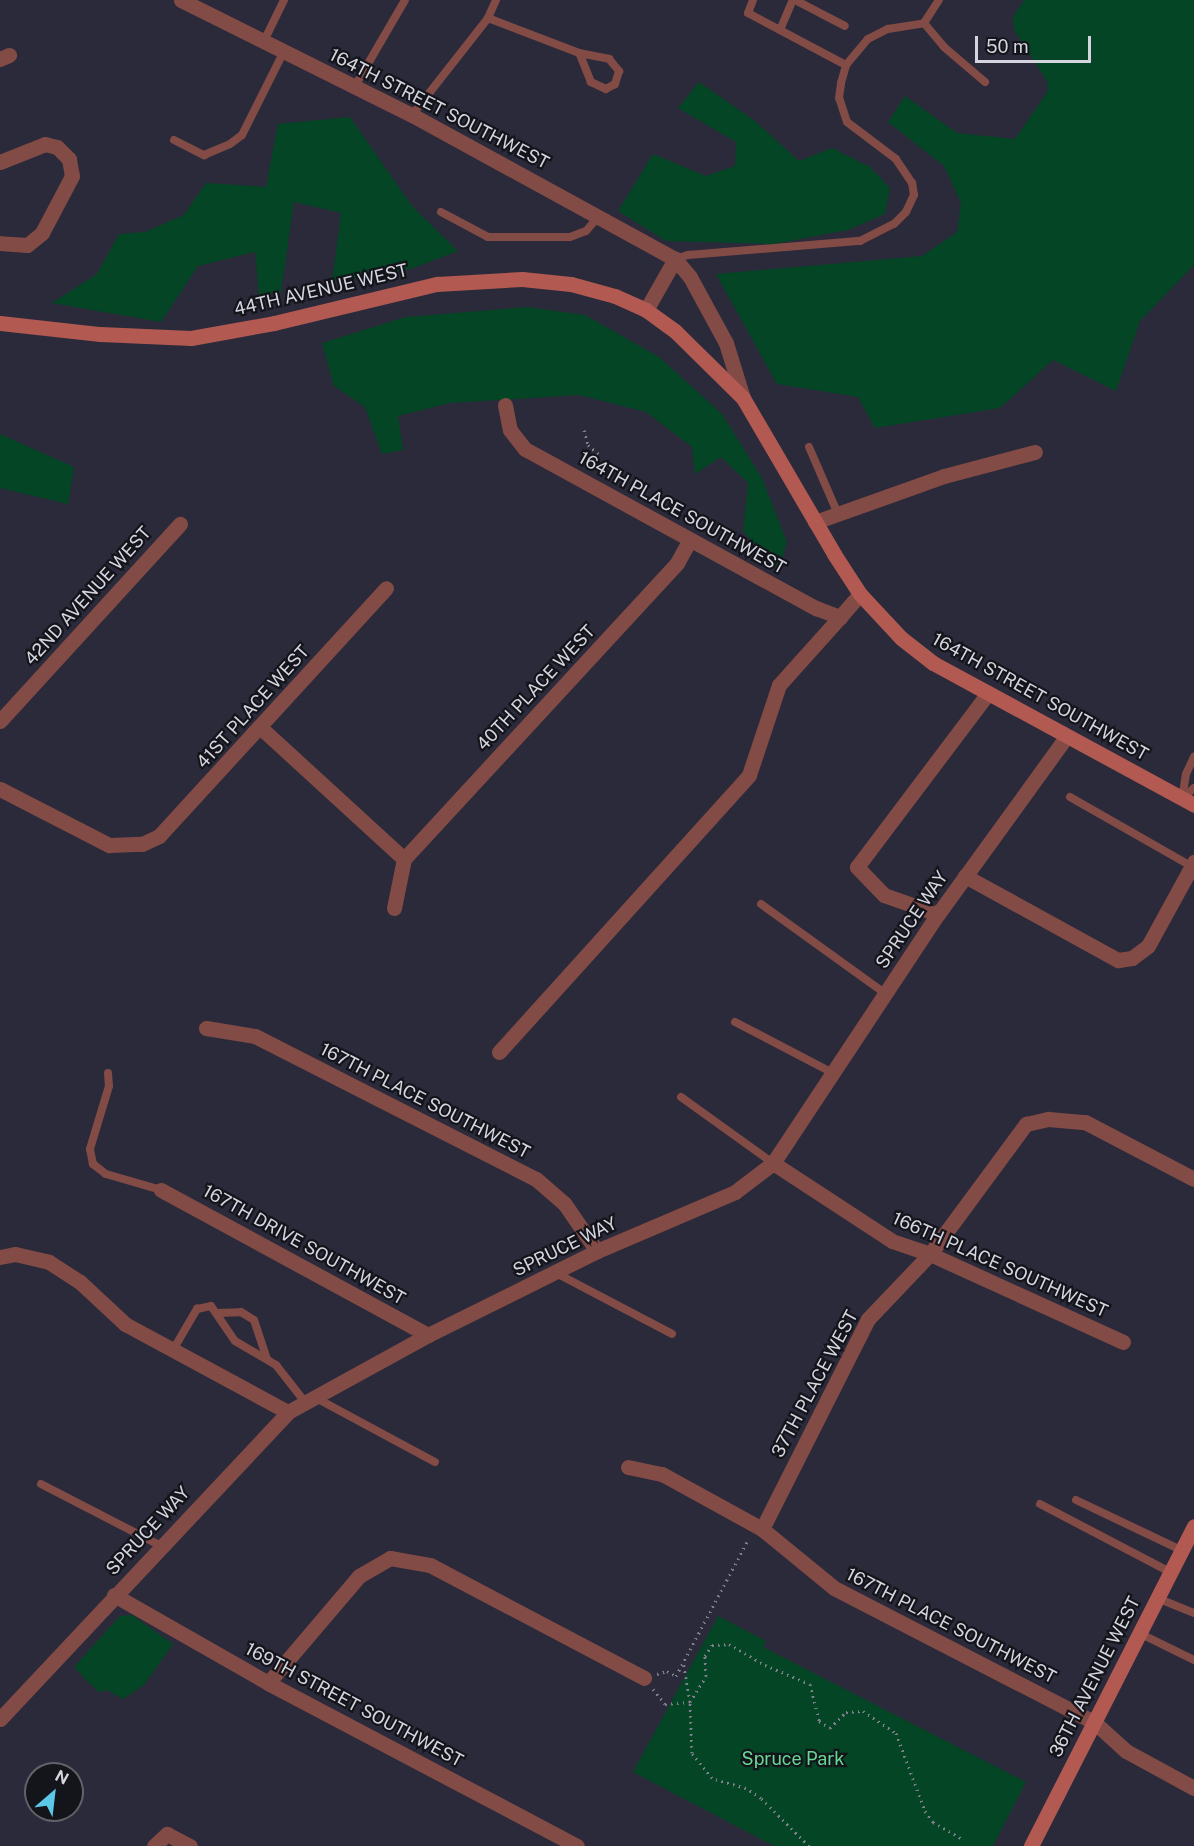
<!DOCTYPE html>
<style>
body{margin:0}
#map{position:relative;width:1194px;height:1846px;overflow:hidden;background:#2b2a3a;font-family:"Public Sans",sans-serif}
div>[style]{position:absolute}
[style*='--x']{left:calc(var(--x)*1px);top:calc(var(--y)*1px);width:calc(var(--w)*1px);rotate:calc(var(--a)*1deg)}
.green>*{inset:0;background:#034524}
.path>*{height:3px;margin-top:-1.5px;transform-origin:0;background:repeating-linear-gradient(90deg,#80808d 0 1.5px,transparent 0 6px)}
.service>*{height:8px;margin:-4px;padding:0 4px;transform-origin:4px;border-radius:4px;background:#834b45}
.minor>*{height:15px;margin:-7.5px;padding:0 7.5px;transform-origin:7.5px;border-radius:7.5px;background:#834b45}
.tertiary>*{height:15px;margin:-7.5px;padding:0 7.5px;transform-origin:7.5px;border-radius:7.5px;background:#834b45}
.secondary>*{height:15px;margin:-7.5px;padding:0 7.5px;transform-origin:7.5px;border-radius:7.5px;background:#b25951}
span{translate:-50% -50%;white-space:nowrap;text-align:center;line-height:1.15;-webkit-text-stroke:4.5px #14141b;paint-order:stroke}
.street-label{font-size:18px;color:#d5d5e0}
.park-label{font-size:18px;color:#68d994}
.north{position:absolute;left:24px;top:1762px;width:60px;height:60px;box-sizing:border-box;background:#14141b;border:2px solid #61616a;border-radius:50%;rotate:28deg;font-size:16px;font-weight:700;line-height:24px;text-align:center;color:#d5d5e0}
.north::after{content:'';display:block;margin:auto;width:21px;height:27px;background:#5ac8e6;clip-path:polygon(50% 0,100% 100%,50% 72%,0 100%)}
.scale{position:absolute;left:975px;top:36px;width:116px;height:27px;box-sizing:border-box;border:3px solid #d5d5e0;border-top:0;padding-left:8px;font-size:18px;line-height:21px;white-space:nowrap;color:#d5d5e0;-webkit-text-stroke:4px #14141b;paint-order:stroke}
</style>
<div id="map">
<div class="green">
<i style="clip-path:polygon(1024px 0,1194px 0,1194px 265px,1140px 321px,1116px 391px,1053px 360px,1000px 408px,875px 428px,858px 397px,777px 384px,716px 274px,922px 256px,957px 232px,961px 203px,944px 166px,888px 122px,905px 96px,957px 133px,1015px 139px,1048px 91px,1047px 81px,1014px 30px,1013px 17px)"></i>
<i style="clip-path:polygon(699px 82px,755px 121px,799px 161px,832px 148px,870px 167px,890px 188px,885px 214px,848px 230px,774px 244px,666px 241px,618px 211px,653px 154px,706px 176px,735px 166px,736px 142px,678px 108px)"></i>
<i style="clip-path:polygon(350px 117px,412px 206px,458px 251px,411px 269px,332px 282px,341px 213px,294px 202px,281px 292px,259px 296px,255px 252px,198px 266px,161px 322px,52px 303px,97px 274px,119px 234px,145px 232px,184px 215px,206px 183px,266px 187px,278px 124px)"></i>
<i style="clip-path:polygon(527px 307px,585px 315px,659px 357px,722px 414px,762px 478px,787px 542px,779px 570px,743px 531px,748px 483px,721px 457px,695px 474px,692px 447px,646px 412px,579px 395px,450px 403px,398px 416px,403px 450px,382px 454px,365px 407px,334px 386px,322px 343px,406px 317px)"></i>
<i style="clip-path:polygon(0 434px,74px 467px,68px 504px,0 488px)"></i>
<i style="clip-path:polygon(132px 1615px,173px 1644px,144px 1685px,123px 1699px,107px 1690px,98px 1692px,74px 1667px,120px 1616px)"></i>
<i style="clip-path:polygon(718px 1616px,766px 1641px,763px 1647px,1026px 1782px,993px 1846px,774px 1846px,633px 1772px)"></i>
</div>
<div class="path">
<i style="--x:584;--y:430;--w:16;--a:75"></i>
<i style="--x:588;--y:445;--w:17;--a:40"></i>
<i style="--x:657;--y:1674;--w:10;--a:-17"></i>
<i style="--x:667;--y:1671;--w:10;--a:29"></i>
<i style="--x:676;--y:1676;--w:156;--a:-62.1"></i>
<i style="--x:653;--y:1689;--w:19;--a:51"></i>
<i style="--x:665;--y:1704;--w:25;--a:-5"></i>
<i style="--x:690;--y:1702;--w:42;--a:-99.7"></i>
<i style="--x:809;--y:1846;--w:68;--a:-135"></i>
<i style="--x:761;--y:1798;--w:18;--a:-146"></i>
<i style="--x:746;--y:1788;--w:35;--a:-164"></i>
<i style="--x:712;--y:1778;--w:32;--a:-129"></i>
<i style="--x:692;--y:1753;--w:51;--a:-92.2"></i>
<i style="--x:690;--y:1702;--w:31;--a:-58"></i>
<i style="--x:706;--y:1676;--w:20;--a:-93"></i>
<i style="--x:705;--y:1656;--w:13;--a:-58"></i>
<i style="--x:712;--y:1645;--w:17;--a:-3"></i>
<i style="--x:729;--y:1644;--w:42;--a:30.3"></i>
<i style="--x:765;--y:1665;--w:49;--a:22.9"></i>
<i style="--x:810;--y:1684;--w:38;--a:76"></i>
<i style="--x:819;--y:1721;--w:13;--a:32"></i>
<i style="--x:830;--y:1728;--w:23;--a:-45"></i>
<i style="--x:846;--y:1712;--w:17;--a:-3"></i>
<i style="--x:863;--y:1711;--w:40;--a:34"></i>
<i style="--x:896;--y:1733;--w:83;--a:69.6"></i>
<i style="--x:925;--y:1811;--w:14;--a:54"></i>
<i style="--x:933;--y:1822;--w:34;--a:30"></i>
</div>
<div class="service">
<i style="--x:753;--y:0;--w:14;--a:111"></i>
<i style="--x:748;--y:13;--w:111;--a:28"></i>
<i style="--x:795;--y:0;--w:56;--a:27.5"></i>
<i style="--x:488;--y:18;--w:97;--a:21"></i>
<i style="--x:579;--y:53;--w:31;--a:11"></i>
<i style="--x:609;--y:59;--w:16;--a:50"></i>
<i style="--x:619;--y:71;--w:14;--a:107"></i>
<i style="--x:615;--y:84;--w:10;--a:151"></i>
<i style="--x:606;--y:89;--w:17;--a:-155"></i>
<i style="--x:591;--y:82;--w:31;--a:-112"></i>
<i style="--x:924;--y:23;--w:31;--a:50"></i>
<i style="--x:944;--y:47;--w:54;--a:40.5"></i>
<i style="--x:780;--y:30;--w:33;--a:-67"></i>
<i style="--x:264;--y:41;--w:46;--a:-64"></i>
<i style="--x:355;--y:86;--w:99;--a:-59.8"></i>
<i style="--x:412;--y:115;--w:123;--a:-51.9"></i>
<i style="--x:488;--y:18;--w:20;--a:-66"></i>
<i style="--x:174;--y:140;--w:34;--a:27"></i>
<i style="--x:204;--y:155;--w:28;--a:-23"></i>
<i style="--x:230;--y:144;--w:15;--a:-37"></i>
<i style="--x:242;--y:135;--w:94;--a:-63.4"></i>
<i style="--x:441;--y:212;--w:53;--a:28"></i>
<i style="--x:488;--y:237;--w:82;--a:0"></i>
<i style="--x:570;--y:237;--w:17;--a:-21"></i>
<i style="--x:586;--y:231;--w:20;--a:-49"></i>
<i style="--x:675;--y:259;--w:14;--a:-17"></i>
<i style="--x:688;--y:255;--w:173;--a:-4.7"></i>
<i style="--x:860;--y:241;--w:38;--a:-27"></i>
<i style="--x:894;--y:224;--w:17;--a:-45"></i>
<i style="--x:906;--y:212;--w:19;--a:-65"></i>
<i style="--x:914;--y:195;--w:12;--a:-99"></i>
<i style="--x:912;--y:183;--w:29;--a:-124"></i>
<i style="--x:896;--y:159;--w:61;--a:-142.9"></i>
<i style="--x:847;--y:122;--w:25;--a:-108"></i>
<i style="--x:839;--y:98;--w:15;--a:-82"></i>
<i style="--x:841;--y:83;--w:19;--a:-74"></i>
<i style="--x:846;--y:65;--w:34;--a:-50"></i>
<i style="--x:868;--y:39;--w:22;--a:-27"></i>
<i style="--x:888;--y:29;--w:36;--a:-9"></i>
<i style="--x:924;--y:23;--w:27;--a:-57"></i>
<i style="--x:809;--y:447;--w:73;--a:66.6"></i>
<i style="--x:1070;--y:797;--w:139;--a:29.7"></i>
<i style="--x:1182;--y:799;--w:25;--a:-81"></i>
<i style="--x:1186;--y:774;--w:19;--a:-65"></i>
<i style="--x:1182;--y:799;--w:16;--a:-43"></i>
<i style="--x:761;--y:904;--w:154;--a:35.8"></i>
<i style="--x:735;--y:1022;--w:113;--a:27.5"></i>
<i style="--x:108;--y:1073;--w:13;--a:86"></i>
<i style="--x:109;--y:1086;--w:66;--a:106.8"></i>
<i style="--x:90;--y:1149;--w:15;--a:79"></i>
<i style="--x:93;--y:1164;--w:16;--a:38"></i>
<i style="--x:106;--y:1174;--w:57;--a:16.2"></i>
<i style="--x:681;--y:1097;--w:113;--a:35.7"></i>
<i style="--x:556;--y:1273;--w:131;--a:27.7"></i>
<i style="--x:217;--y:1313;--w:24;--a:-2"></i>
<i style="--x:241;--y:1312;--w:15;--a:32"></i>
<i style="--x:254;--y:1320;--w:41;--a:71.6"></i>
<i style="--x:173;--y:1350;--w:48;--a:-59.7"></i>
<i style="--x:197;--y:1309;--w:14;--a:-12"></i>
<i style="--x:211;--y:1306;--w:42;--a:55.6"></i>
<i style="--x:235;--y:1341;--w:48;--a:30.3"></i>
<i style="--x:276;--y:1365;--w:47;--a:51.9"></i>
<i style="--x:316;--y:1398;--w:135;--a:28.3"></i>
<i style="--x:41;--y:1484;--w:135;--a:27.3"></i>
<i style="--x:1076;--y:1500;--w:116;--a:25.5"></i>
<i style="--x:1040;--y:1504;--w:147;--a:27.6"></i>
<i style="--x:1157;--y:1598;--w:40;--a:22"></i>
<i style="--x:1139;--y:1633;--w:61;--a:26.1"></i>
</div>
<div class="minor">
<i style="--x:0;--y:59;--w:10;--a:-24"></i>
<i style="--x:0;--y:162;--w:48;--a:-21.8"></i>
<i style="--x:45;--y:144;--w:12;--a:14"></i>
<i style="--x:57;--y:147;--w:17;--a:45"></i>
<i style="--x:69;--y:159;--w:17;--a:80"></i>
<i style="--x:72;--y:176;--w:64;--a:117.8"></i>
<i style="--x:42;--y:233;--w:19;--a:141"></i>
<i style="--x:27;--y:245;--w:27;--a:-176"></i>
<i style="--x:646;--y:310;--w:59;--a:-60.4"></i>
<i style="--x:505;--y:405;--w:25;--a:79"></i>
<i style="--x:510;--y:430;--w:24;--a:52"></i>
<i style="--x:525;--y:449;--w:332;--a:28.7"></i>
<i style="--x:816;--y:608;--w:26;--a:21"></i>
<i style="--x:840;--y:617;--w:30;--a:-49"></i>
<i style="--x:815;--y:522;--w:137;--a:-19.6"></i>
<i style="--x:944;--y:476;--w:94;--a:-14.8"></i>
<i style="--x:0;--y:721;--w:267;--a:-47.6"></i>
<i style="--x:261;--y:728;--w:194;--a:42.5"></i>
<i style="--x:0;--y:789;--w:123;--a:27.2"></i>
<i style="--x:109;--y:845;--w:33;--a:-2"></i>
<i style="--x:142;--y:844;--w:19;--a:-25"></i>
<i style="--x:159;--y:836;--w:336;--a:-47.5"></i>
<i style="--x:404;--y:859;--w:403;--a:-47.3"></i>
<i style="--x:677;--y:563;--w:26;--a:-61"></i>
<i style="--x:965;--y:876;--w:175;--a:28.8"></i>
<i style="--x:1118;--y:960;--w:14;--a:-8"></i>
<i style="--x:1132;--y:958;--w:20;--a:-37"></i>
<i style="--x:1148;--y:946;--w:96;--a:-61.3"></i>
<i style="--x:394;--y:908;--w:50;--a:-78.5"></i>
<i style="--x:938;--y:914;--w:57;--a:-160.6"></i>
<i style="--x:884;--y:895;--w:39;--a:-134"></i>
<i style="--x:857;--y:867;--w:218;--a:-53"></i>
<i style="--x:206;--y:1028;--w:50;--a:9.3"></i>
<i style="--x:255;--y:1036;--w:315;--a:27"></i>
<i style="--x:536;--y:1179;--w:37;--a:41"></i>
<i style="--x:564;--y:1203;--w:58;--a:55.5"></i>
<i style="--x:499;--y:1052;--w:373;--a:-47.9"></i>
<i style="--x:749;--y:775;--w:95;--a:-71.6"></i>
<i style="--x:779;--y:685;--w:91;--a:-48.1"></i>
<i style="--x:773;--y:1163;--w:142;--a:33.2"></i>
<i style="--x:892;--y:1241;--w:40;--a:18.9"></i>
<i style="--x:930;--y:1254;--w:212;--a:24.5"></i>
<i style="--x:161;--y:1190;--w:304;--a:28.5"></i>
<i style="--x:0;--y:1257;--w:15;--a:-11"></i>
<i style="--x:15;--y:1254;--w:35;--a:13"></i>
<i style="--x:49;--y:1262;--w:37;--a:33"></i>
<i style="--x:80;--y:1282;--w:62;--a:43"></i>
<i style="--x:125;--y:1324;--w:185;--a:28.4"></i>
<i style="--x:628;--y:1467;--w:35;--a:12"></i>
<i style="--x:662;--y:1474;--w:114;--a:28.8"></i>
<i style="--x:762;--y:1529;--w:93;--a:39.3"></i>
<i style="--x:834;--y:1588;--w:292;--a:27.3"></i>
<i style="--x:1094;--y:1722;--w:43;--a:42.2"></i>
<i style="--x:1126;--y:1751;--w:77;--a:28.6"></i>
<i style="--x:762;--y:1529;--w:235;--a:-63.2"></i>
<i style="--x:868;--y:1319;--w:90;--a:-46.4"></i>
<i style="--x:930;--y:1254;--w:162;--a:-53.6"></i>
<i style="--x:1026;--y:1124;--w:23;--a:-13"></i>
<i style="--x:1048;--y:1119;--w:37;--a:5"></i>
<i style="--x:1085;--y:1122;--w:123;--a:27.6"></i>
<i style="--x:114;--y:1595;--w:177;--a:29.7"></i>
<i style="--x:268;--y:1683;--w:349;--a:27.8"></i>
<i style="--x:268;--y:1683;--w:140;--a:-49.6"></i>
<i style="--x:359;--y:1576;--w:36;--a:-30"></i>
<i style="--x:390;--y:1558;--w:41;--a:9.9"></i>
<i style="--x:430;--y:1565;--w:242;--a:27.8"></i>
<i style="--x:0;--y:1719;--w:421;--a:-46.8"></i>
<i style="--x:288;--y:1412;--w:160;--a:-28.8"></i>
<i style="--x:428;--y:1335;--w:189;--a:-26.4"></i>
<i style="--x:597;--y:1251;--w:150;--a:-23.1"></i>
<i style="--x:735;--y:1192;--w:48;--a:-37.3"></i>
<i style="--x:773;--y:1163;--w:299;--a:-56.5"></i>
<i style="--x:938;--y:914;--w:218;--a:-54.1"></i>
<i style="--x:154;--y:1846;--w:18;--a:-43"></i>
<i style="--x:167;--y:1834;--w:26;--a:28"></i>
</div>
<div class="tertiary">
<i style="--x:181;--y:0;--w:258;--a:26.5"></i>
<i style="--x:412;--y:115;--w:300;--a:28.7"></i>
<i style="--x:675;--y:259;--w:23;--a:50"></i>
<i style="--x:690;--y:277;--w:75;--a:61.4"></i>
<i style="--x:726;--y:343;--w:58;--a:72.8"></i>
</div>
<div class="secondary">
<i style="--x:0;--y:323;--w:101;--a:6.3"></i>
<i style="--x:100;--y:334;--w:91;--a:2.5"></i>
<i style="--x:191;--y:338;--w:84;--a:-10.2"></i>
<i style="--x:274;--y:323;--w:168;--a:-13.5"></i>
<i style="--x:437;--y:284;--w:85;--a:-3.4"></i>
<i style="--x:522;--y:279;--w:49;--a:5.8"></i>
<i style="--x:571;--y:284;--w:46;--a:15.3"></i>
<i style="--x:615;--y:296;--w:34;--a:24"></i>
<i style="--x:646;--y:310;--w:36;--a:36"></i>
<i style="--x:675;--y:331;--w:95;--a:44.6"></i>
<i style="--x:743;--y:398;--w:181;--a:59.7"></i>
<i style="--x:834;--y:554;--w:48;--a:57"></i>
<i style="--x:860;--y:594;--w:60;--a:47"></i>
<i style="--x:901;--y:638;--w:41;--a:38"></i>
<i style="--x:933;--y:663;--w:297;--a:28.5"></i>
<i style="--x:1031;--y:1846;--w:359;--a:-63"></i>
</div>
<div class="street-label">
<span style="left:439px;top:109px;rotate:27deg">164TH STREET SOUTHWEST</span>
<span style="left:321px;top:290px;rotate:-13deg">44TH AVENUE WEST</span>
<span style="left:682px;top:513px;rotate:29deg">164TH PLACE SOUTHWEST</span>
<span style="left:88px;top:596px;rotate:-48deg">42ND AVENUE WEST</span>
<span style="left:536px;top:688px;rotate:-47deg">40TH PLACE WEST</span>
<span style="left:1040px;top:697px;rotate:29deg">164TH STREET SOUTHWEST</span>
<span style="left:253px;top:707px;rotate:-48deg">41ST PLACE WEST</span>
<span style="left:912px;top:920px;rotate:-56deg">SPRUCE WAY</span>
<span style="left:425px;top:1101px;rotate:27deg">167TH PLACE SOUTHWEST</span>
<span style="left:304px;top:1245px;rotate:29deg">167TH DRIVE SOUTHWEST</span>
<span style="left:565px;top:1247px;rotate:-26deg">SPRUCE WAY</span>
<span style="left:1000px;top:1265px;rotate:24deg">166TH PLACE SOUTHWEST</span>
<span style="left:815px;top:1384px;rotate:-62deg">37TH PLACE WEST</span>
<span style="left:148px;top:1531px;rotate:-47deg">SPRUCE WAY</span>
<span style="left:951px;top:1626px;rotate:27deg">167TH PLACE SOUTHWEST</span>
<span style="left:1095px;top:1677px;rotate:-63deg">36TH AVENUE WEST</span>
<span style="left:354px;top:1705px;rotate:28deg">169TH STREET SOUTHWEST</span>
</div>
<div class="park-label">
<span style="left:793px;top:1759px">Spruce Park</span>
</div>
<div class="north">N</div>
<div class="scale">50 m</div>
</div>
